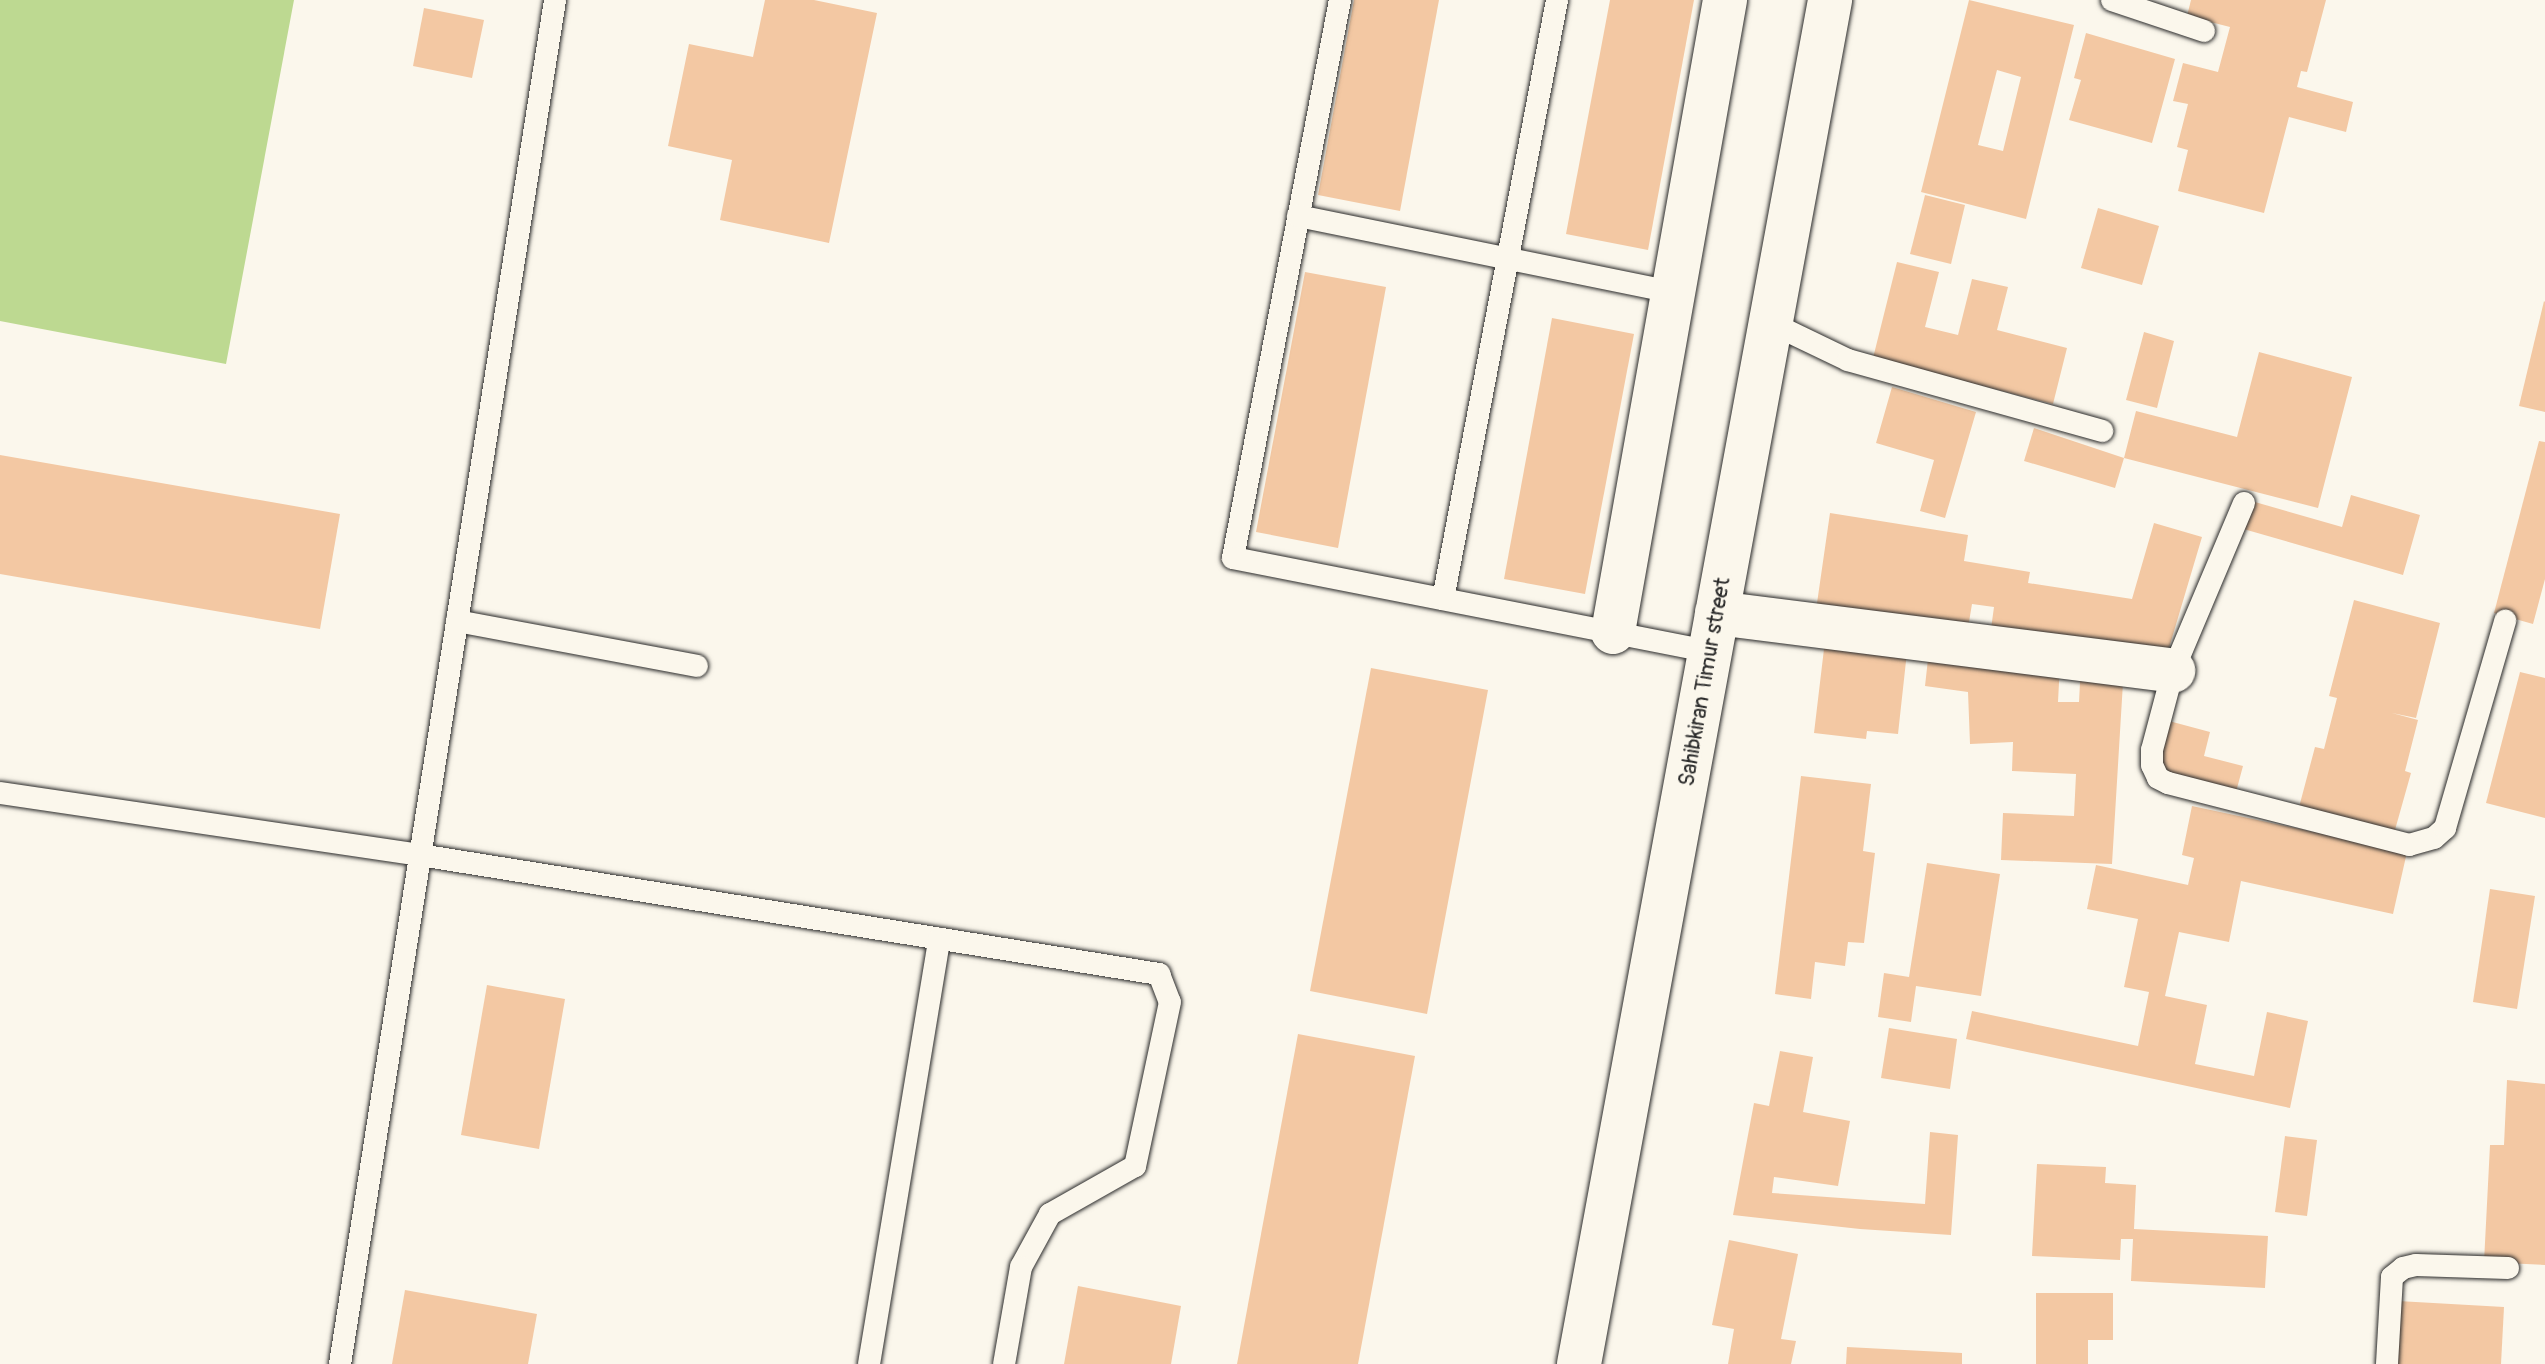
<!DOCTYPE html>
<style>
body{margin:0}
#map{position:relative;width:2545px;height:1364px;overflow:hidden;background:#fbf7ec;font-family:Pangolin,sans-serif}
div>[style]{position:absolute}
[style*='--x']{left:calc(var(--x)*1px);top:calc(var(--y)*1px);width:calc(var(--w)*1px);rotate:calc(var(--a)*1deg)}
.green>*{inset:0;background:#bdd991}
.building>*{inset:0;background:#f3c8a3}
.roads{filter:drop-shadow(0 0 2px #2b2b2b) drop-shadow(0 0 2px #2b2b2b)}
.lane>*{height:22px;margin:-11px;padding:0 11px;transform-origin:11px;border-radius:11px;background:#fbf7ec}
.street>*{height:44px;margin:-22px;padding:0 22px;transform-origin:22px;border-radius:22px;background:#fbf7ec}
.secondary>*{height:44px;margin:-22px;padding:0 22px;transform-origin:22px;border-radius:22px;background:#fbf7ec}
span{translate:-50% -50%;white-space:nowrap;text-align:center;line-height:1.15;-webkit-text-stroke:6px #fbf7ec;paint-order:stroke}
.street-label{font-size:22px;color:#2b2b2b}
</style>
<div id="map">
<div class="green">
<i style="clip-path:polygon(0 0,294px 0,226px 364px,0 321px)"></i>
</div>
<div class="building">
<i style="clip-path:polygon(765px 0,814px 0,877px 13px,829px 243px,720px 220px,732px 160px,668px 146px,689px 44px,753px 57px)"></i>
<i style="clip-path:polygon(1354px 0,1439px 0,1400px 211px,1318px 195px)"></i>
<i style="clip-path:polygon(1610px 0,1694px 0,1648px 250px,1566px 234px)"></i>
<i style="clip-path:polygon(evenodd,1969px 0,2074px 25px,2026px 219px,1921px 192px,1969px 0,1997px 70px,2021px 77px,2003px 151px,1978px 145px,1997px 70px)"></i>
<i style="clip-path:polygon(2191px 0,2326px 0,2307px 72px,2301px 71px,2297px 87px,2353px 102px,2346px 132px,2289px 117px,2264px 213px,2178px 191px,2188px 150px,2177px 147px,2188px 104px,2173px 101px,2183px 63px,2218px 72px,2230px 27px,2187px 16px)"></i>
<i style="clip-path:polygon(424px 8px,484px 20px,472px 78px,413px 66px)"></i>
<i style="clip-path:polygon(2086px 33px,2175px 59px,2152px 143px,2069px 120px,2081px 80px,2074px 78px)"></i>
<i style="clip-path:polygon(1925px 195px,1965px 205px,1951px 264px,1910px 254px)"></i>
<i style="clip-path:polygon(2098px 208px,2159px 226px,2142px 285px,2081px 268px)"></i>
<i style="clip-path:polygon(1897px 262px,1939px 272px,1925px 327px,1958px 335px,1972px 279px,2008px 287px,1997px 330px,2067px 348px,2053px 404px,1873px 358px)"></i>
<i style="clip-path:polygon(1305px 272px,1386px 287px,1338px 548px,1256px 532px)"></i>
<i style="clip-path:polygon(2544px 301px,2545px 302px,2545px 412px,2519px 406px)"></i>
<i style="clip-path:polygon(1552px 318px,1634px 334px,1585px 594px,1504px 579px)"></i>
<i style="clip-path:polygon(2144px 332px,2174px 341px,2157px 408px,2126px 400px)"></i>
<i style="clip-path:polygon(2259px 352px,2352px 377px,2318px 508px,2124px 458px,2136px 411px,2237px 437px)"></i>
<i style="clip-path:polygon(1892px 387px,1976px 412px,1945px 518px,1920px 511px,1934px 460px,1876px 443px)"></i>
<i style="clip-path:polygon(2034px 428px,2124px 458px,2115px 488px,2024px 461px)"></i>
<i style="clip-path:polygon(2539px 441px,2545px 442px,2545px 579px,2533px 624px,2494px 613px)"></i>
<i style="clip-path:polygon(0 455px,340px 514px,320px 629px,0 574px)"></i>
<i style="clip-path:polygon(2351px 495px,2420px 515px,2403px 575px,2240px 528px,2248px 500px,2342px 527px)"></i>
<i style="clip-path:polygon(1830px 513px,1968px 535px,1964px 561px,2030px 572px,2028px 583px,2132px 599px,2154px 523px,2202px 537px,2166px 658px,1990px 636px,1994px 607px,1972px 604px,1967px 634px,1816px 610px)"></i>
<i style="clip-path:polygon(2354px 600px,2440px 623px,2416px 718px,2392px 713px,2418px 720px,2405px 771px,2411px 773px,2393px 837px,2298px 811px,2315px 747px,2324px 749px,2337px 698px,2329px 696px)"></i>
<i style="clip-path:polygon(1826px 632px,1907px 652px,1898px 734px,1867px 731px,1866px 739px,1814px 733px)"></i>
<i style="clip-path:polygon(1929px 650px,2060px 663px,2058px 702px,2079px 702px,2081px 663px,2124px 666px,2112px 864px,2001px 860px,2003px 813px,2074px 816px,2076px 774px,2012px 771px,2013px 742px,1970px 744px,1968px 692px,1925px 686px)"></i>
<i style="clip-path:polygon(1371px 668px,1488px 690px,1427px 1014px,1310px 991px)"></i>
<i style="clip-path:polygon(2520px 672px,2545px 678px,2545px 818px,2486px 803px)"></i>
<i style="clip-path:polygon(2169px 721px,2210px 732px,2204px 756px,2243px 766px,2236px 792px,2156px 770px)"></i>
<i style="clip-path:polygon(1801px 776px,1871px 784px,1863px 851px,1875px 853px,1864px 943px,1848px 942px,1845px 966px,1815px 962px,1811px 999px,1775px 994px)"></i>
<i style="clip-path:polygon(2192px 806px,2407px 852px,2393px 914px,2241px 881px,2229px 942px,2179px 932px,2165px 996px,2207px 1005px,2195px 1064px,2254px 1076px,2267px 1012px,2308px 1021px,2290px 1108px,1966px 1039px,1972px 1011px,2138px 1046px,2149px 992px,2124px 987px,2138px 919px,2087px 909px,2096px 865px,2188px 885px,2194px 858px,2182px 855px)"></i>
<i style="clip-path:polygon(1927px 863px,2000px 874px,1981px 996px,1916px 986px,1911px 1022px,1878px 1017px,1884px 973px,1909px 977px)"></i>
<i style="clip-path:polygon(2490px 889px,2535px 896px,2517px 1009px,2473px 1002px)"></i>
<i style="clip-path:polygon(487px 985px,565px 999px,539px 1149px,461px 1135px)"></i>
<i style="clip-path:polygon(1889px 1028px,1957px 1039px,1950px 1089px,1881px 1078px)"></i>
<i style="clip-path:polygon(1298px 1034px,1415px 1056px,1358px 1364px,1237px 1364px)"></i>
<i style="clip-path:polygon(1780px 1051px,1813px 1057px,1803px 1112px,1850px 1121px,1838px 1186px,1774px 1177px,1772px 1193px,1925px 1204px,1930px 1132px,1958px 1135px,1951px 1235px,1860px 1229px,1733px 1215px,1754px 1103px,1769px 1106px)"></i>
<i style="clip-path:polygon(2507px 1080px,2545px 1084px,2545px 1265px,2484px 1262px,2490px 1145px,2504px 1145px)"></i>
<i style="clip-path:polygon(2285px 1136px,2317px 1140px,2307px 1216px,2275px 1212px)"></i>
<i style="clip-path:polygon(2037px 1164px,2106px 1167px,2105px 1183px,2136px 1185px,2134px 1229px,2268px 1236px,2265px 1288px,2131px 1281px,2133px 1239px,2121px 1239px,2120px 1260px,2032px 1256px)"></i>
<i style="clip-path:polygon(1729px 1240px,1798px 1254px,1781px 1339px,1796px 1341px,1791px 1364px,1728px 1364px,1734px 1329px,1712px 1325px)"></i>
<i style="clip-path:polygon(1078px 1286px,1181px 1306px,1171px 1364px,1064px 1364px)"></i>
<i style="clip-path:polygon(405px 1290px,537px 1314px,528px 1364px,392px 1364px)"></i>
<i style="clip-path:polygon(2036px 1293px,2113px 1293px,2113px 1340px,2088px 1340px,2088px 1364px,2036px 1364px)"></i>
<i style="clip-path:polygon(2398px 1301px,2504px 1307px,2501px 1364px,2395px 1364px)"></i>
<i style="clip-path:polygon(1847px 1347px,1962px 1353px,1962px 1364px,1846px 1364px)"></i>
</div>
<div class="roads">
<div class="lane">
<i style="--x:1340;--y:0;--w:568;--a:100.86"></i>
<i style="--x:1233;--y:558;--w:487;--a:11.1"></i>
<i style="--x:2112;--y:0;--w:97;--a:18.6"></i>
<i style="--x:1298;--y:216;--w:383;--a:11.5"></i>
<i style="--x:1771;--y:323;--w:85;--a:25.7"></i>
<i style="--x:1848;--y:360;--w:264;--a:15.6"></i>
<i style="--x:2244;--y:503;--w:182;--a:112.9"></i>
<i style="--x:2173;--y:671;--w:82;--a:104.9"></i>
<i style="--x:2152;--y:750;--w:15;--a:90"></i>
<i style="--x:2152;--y:765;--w:14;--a:65"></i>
<i style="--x:2158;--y:778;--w:11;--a:27"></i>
<i style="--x:2168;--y:783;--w:249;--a:14.4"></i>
<i style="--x:2409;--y:845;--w:26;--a:-16"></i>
<i style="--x:2434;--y:838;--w:15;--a:-42"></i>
<i style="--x:2445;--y:828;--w:216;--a:-73.8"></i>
<i style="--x:1443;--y:599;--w:610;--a:-79.22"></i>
<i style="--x:457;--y:621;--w:244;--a:10.6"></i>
<i style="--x:0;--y:793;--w:425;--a:8.4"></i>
<i style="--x:420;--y:855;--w:749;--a:9.15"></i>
<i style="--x:1159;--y:974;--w:30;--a:69"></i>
<i style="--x:1170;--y:1002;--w:168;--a:102"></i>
<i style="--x:1135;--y:1166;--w:98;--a:150.5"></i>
<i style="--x:1050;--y:1214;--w:60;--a:118.7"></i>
<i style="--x:1021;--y:1267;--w:98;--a:99.9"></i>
<i style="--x:340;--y:1364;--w:1381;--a:-81.04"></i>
<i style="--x:869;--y:1364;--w:431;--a:-80.6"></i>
<i style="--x:2387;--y:1364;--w:87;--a:-86.7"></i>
<i style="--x:2392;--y:1277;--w:14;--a:-39"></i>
<i style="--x:2403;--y:1268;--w:13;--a:-13"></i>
<i style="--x:2416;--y:1265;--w:92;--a:1.9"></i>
</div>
<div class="street">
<i style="--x:1717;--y:613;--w:460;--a:7.2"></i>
<i style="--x:1613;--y:632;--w:642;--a:-79.95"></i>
</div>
<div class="secondary">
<i style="--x:1579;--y:1364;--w:1387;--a:-79.57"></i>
</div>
</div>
<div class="street-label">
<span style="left:1705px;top:682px;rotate:-80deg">Sahibkiran Timur street</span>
</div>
</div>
